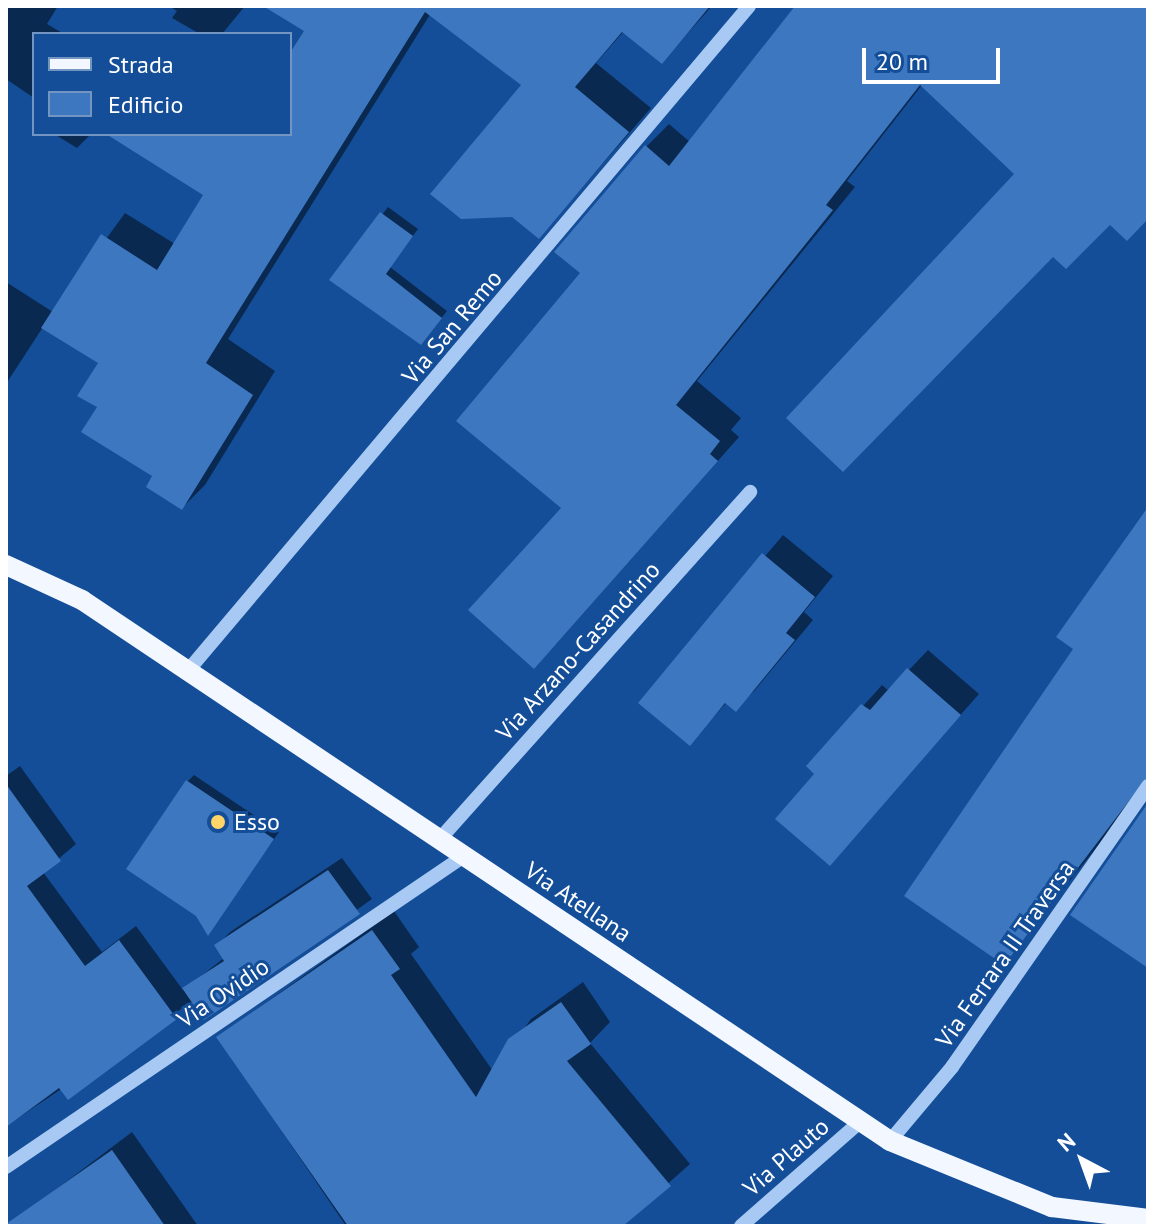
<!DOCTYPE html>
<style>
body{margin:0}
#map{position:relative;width:1154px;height:1232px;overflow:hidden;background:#144e98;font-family:"PT Sans",sans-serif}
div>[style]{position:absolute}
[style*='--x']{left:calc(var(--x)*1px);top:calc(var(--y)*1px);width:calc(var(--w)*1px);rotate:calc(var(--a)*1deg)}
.shadow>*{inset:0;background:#0007}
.building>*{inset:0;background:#3d77c0}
.minor>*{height:14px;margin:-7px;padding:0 7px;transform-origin:7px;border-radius:7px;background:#a7c9f3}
.major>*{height:20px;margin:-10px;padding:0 10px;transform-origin:10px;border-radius:10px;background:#f3f7ff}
.dots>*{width:22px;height:22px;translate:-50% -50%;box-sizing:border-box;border:4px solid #144e98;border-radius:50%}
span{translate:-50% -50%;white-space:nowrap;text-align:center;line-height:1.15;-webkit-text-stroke:6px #144e98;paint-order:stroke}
.street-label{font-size:24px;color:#fff}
.poi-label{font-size:24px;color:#fff}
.left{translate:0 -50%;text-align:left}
.frame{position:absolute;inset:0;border:8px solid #fff;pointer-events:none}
.legend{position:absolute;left:32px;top:32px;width:260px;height:104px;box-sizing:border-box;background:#144e98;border:2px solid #7295c1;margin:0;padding:10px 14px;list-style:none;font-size:24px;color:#fff}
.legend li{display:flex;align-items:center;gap:16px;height:40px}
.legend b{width:40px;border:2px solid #7295c1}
.north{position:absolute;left:1042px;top:1120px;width:80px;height:80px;-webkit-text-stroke:6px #144e98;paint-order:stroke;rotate:319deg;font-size:22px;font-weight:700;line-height:32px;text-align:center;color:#fff}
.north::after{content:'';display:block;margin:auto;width:28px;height:36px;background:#fff;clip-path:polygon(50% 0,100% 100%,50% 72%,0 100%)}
.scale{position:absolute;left:862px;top:48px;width:138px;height:36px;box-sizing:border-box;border:4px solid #fff;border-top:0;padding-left:10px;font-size:24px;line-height:28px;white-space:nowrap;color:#fff;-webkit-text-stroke:6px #144e98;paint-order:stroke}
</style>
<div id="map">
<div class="shadow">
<i style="clip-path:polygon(6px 6px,58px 6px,47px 24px,64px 34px,34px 34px,34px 98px,6px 79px)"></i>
<i style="clip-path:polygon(169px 6px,245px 6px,222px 34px,200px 34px,172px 18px,177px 11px)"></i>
<i style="clip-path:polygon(267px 6px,712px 6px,662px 62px,624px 31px,596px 63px,651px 108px,539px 237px,524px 84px,431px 13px,228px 339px,275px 371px,205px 485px,182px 508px,100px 406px,100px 362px,43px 327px,6px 384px,6px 282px,53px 312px,125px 213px,175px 244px,206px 194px,146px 134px,290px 134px,290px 57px,306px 31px)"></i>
<i style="clip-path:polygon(796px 6px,1148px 6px,1148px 217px,1110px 222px,1017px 174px,922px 85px,847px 181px,855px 187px,697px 381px,741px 418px,731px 430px,739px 437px,556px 644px,583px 273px,646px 147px,669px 124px,690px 142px)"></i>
<i style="clip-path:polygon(54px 134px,91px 134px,77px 148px)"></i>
<i style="clip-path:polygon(388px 207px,418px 229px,390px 267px,447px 311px,427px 336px,332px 280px)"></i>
<i style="clip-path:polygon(1148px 511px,1148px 783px,1004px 963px,1075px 649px)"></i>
<i style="clip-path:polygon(783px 535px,833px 576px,804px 612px,813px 620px,755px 690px,735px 709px,727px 702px,690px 743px,641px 702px)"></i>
<i style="clip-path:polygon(928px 650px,979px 694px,829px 864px,817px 774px,809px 766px,882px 685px,889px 691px)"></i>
<i style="clip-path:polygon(20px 766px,76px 844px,43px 872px,102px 952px,136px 926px,183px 990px,224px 958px,217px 946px,230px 932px,342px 858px,372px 899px,205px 1018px,193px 1001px,6px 1126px,6px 776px)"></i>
<i style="clip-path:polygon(194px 775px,279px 832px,209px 932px,188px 781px)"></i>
<i style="clip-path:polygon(394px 911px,419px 947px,411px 954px,493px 1071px,531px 1019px,583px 982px,610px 1022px,590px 1043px,690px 1164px,620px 1226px,346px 1226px,218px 1037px)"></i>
<i style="clip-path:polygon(132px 1132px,198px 1226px,41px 1226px,30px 1209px)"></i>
</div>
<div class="building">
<i style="clip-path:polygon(263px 6px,710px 6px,662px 64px,622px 32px,575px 87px,629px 132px,539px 239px,512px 217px,461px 219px,430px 194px,521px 85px,425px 12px,206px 363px,253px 395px,182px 510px,146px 487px,152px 476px,81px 432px,97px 407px,77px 396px,98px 363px,41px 328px,101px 234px,157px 270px,203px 195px,106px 134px,290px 134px,290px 53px,304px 31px)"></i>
<i style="clip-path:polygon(795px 6px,1148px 6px,1148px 219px,1127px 241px,1110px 225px,1066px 269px,1053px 257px,843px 472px,786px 418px,1014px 174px,920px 85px,826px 205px,833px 210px,676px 405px,720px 441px,710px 454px,718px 461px,534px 669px,468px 610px,561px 508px,456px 421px,580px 273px,554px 252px,645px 145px,669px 166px)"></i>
<i style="clip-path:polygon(380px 212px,413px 236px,386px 274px,442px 318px,421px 345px,329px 280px)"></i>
<i style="clip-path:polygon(1148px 507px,1148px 776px,1004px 965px,904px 896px,1073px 649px,1056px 637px)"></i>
<i style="clip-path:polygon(762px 553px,815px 597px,786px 633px,795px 640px,736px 712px,725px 703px,690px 746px,638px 703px)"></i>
<i style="clip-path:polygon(907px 668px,961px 715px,830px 866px,775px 819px,814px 774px,806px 766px,861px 704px,870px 710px)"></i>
<i style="clip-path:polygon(186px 780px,274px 839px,208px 936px,196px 916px,126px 869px)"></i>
<i style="clip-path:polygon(6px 784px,61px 861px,27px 886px,85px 966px,119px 940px,177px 1019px,68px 1100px,59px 1088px,6px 1127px)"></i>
<i style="clip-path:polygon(1148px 803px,1148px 968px,1070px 915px)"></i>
<i style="clip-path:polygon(328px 870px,360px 914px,204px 1020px,182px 988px,224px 961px,214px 945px)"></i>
<i style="clip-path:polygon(372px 930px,400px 969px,391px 975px,476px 1097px,508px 1039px,561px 1002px,591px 1044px,567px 1061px,671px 1186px,623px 1226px,348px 1226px,216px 1037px)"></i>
<i style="clip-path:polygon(112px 1150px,165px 1226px,6px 1226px,6px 1224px)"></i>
</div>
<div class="minor">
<i style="--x:186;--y:673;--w:873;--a:-49.83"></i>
<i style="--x:439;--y:840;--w:467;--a:-48.2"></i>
<i style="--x:890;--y:1141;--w:97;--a:-50"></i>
<i style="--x:952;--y:1067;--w:343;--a:-55.1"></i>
<i style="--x:6;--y:1167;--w:554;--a:-34.18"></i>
<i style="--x:741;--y:1226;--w:159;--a:-41.2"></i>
</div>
<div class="major">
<i style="--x:6;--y:565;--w:84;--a:24.7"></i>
<i style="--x:82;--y:600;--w:972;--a:33.8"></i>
<i style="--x:890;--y:1141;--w:175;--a:22.2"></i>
<i style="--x:1052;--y:1207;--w:97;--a:7.1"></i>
</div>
<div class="dots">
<i style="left:218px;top:822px;background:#ffd469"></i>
</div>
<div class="street-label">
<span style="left:452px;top:327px;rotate:-50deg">Via San Remo</span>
<span style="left:578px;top:651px;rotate:-48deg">Via Arzano-Casandrino</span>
<span style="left:578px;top:902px;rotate:34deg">Via Atellana</span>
<span style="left:1005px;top:954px;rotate:-55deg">Via Ferrara II Traversa</span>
<span style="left:223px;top:993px;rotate:-34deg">Via Ovidio</span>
<span style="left:786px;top:1157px;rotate:-41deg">Via Plauto</span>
</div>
<div class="poi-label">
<span class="left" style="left:234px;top:822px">Esso</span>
</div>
<div class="frame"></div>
<ul class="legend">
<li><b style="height:10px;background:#f3f7ff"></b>Strada</li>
<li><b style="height:22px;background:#3d77c0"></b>Edificio</li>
</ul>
<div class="north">N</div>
<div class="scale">20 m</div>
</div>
